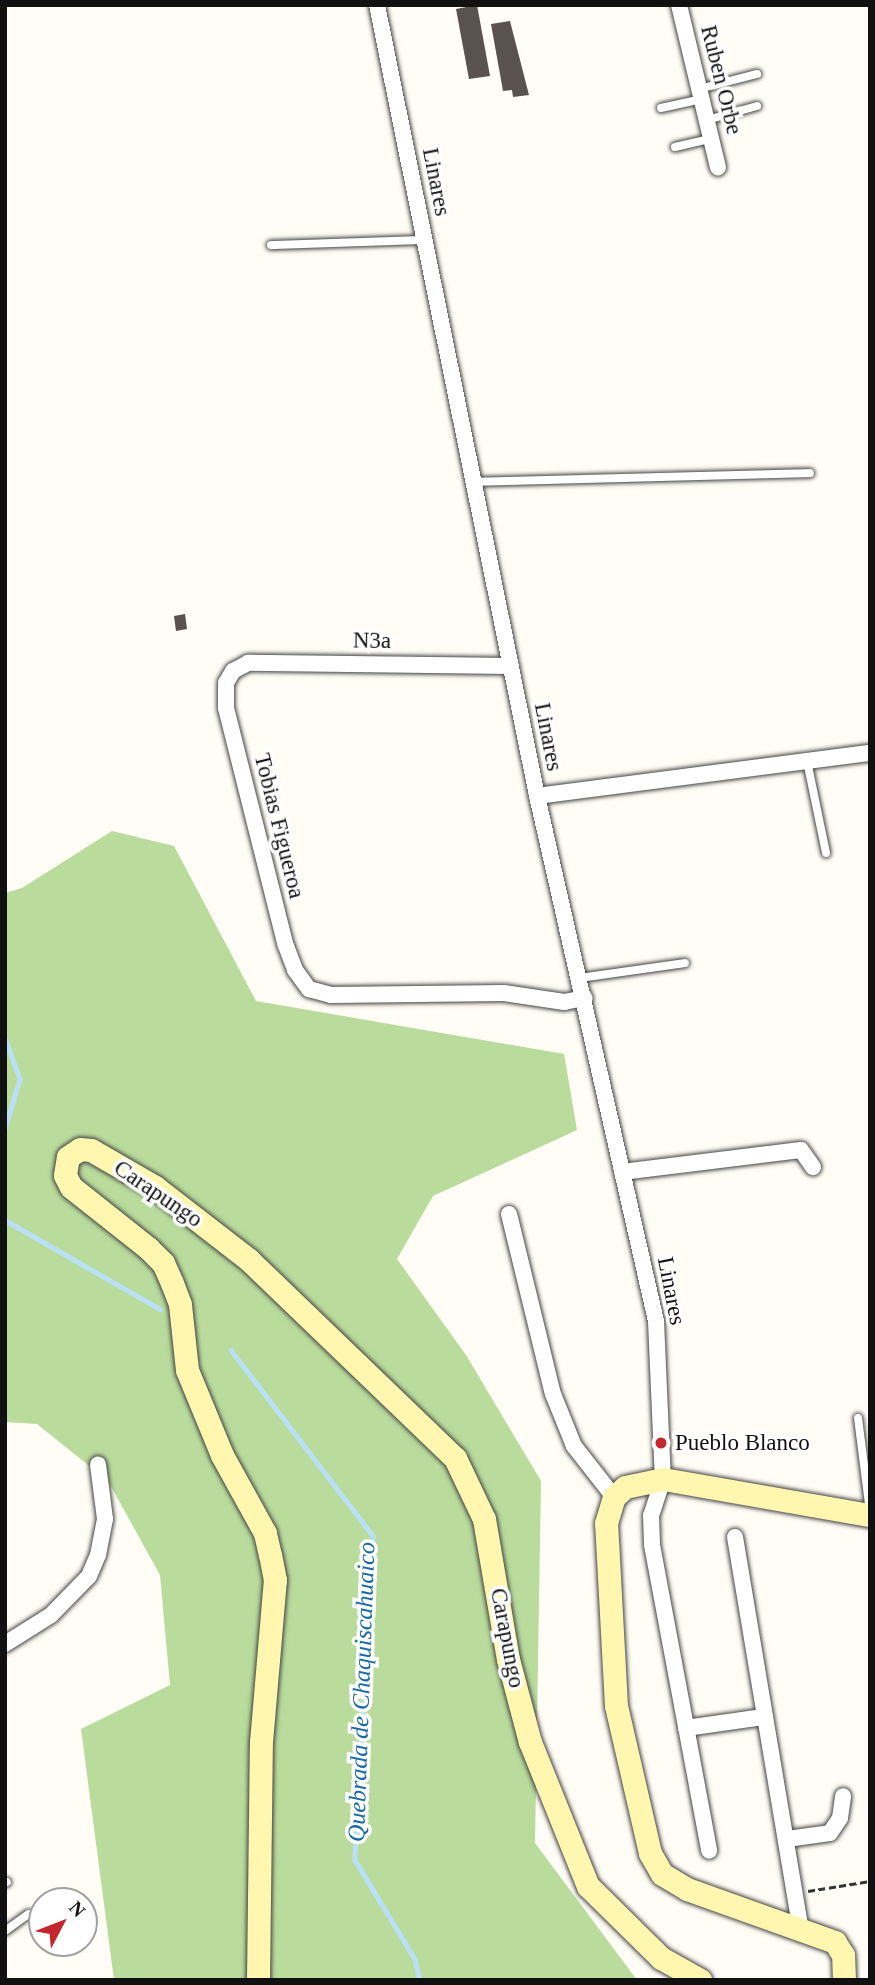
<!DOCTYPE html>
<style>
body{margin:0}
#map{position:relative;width:875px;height:1985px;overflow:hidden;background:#fffdf5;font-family:Georgia,serif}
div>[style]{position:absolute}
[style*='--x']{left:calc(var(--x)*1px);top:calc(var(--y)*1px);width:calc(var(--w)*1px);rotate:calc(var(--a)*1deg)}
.forest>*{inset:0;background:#b9dc9c}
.stream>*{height:4.5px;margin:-2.25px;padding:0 2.25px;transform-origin:2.25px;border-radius:2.25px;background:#b9e0f7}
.building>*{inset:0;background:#5a524d}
.path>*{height:2.5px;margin-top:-1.25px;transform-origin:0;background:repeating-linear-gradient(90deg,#333 0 7px,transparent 0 10.5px)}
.roads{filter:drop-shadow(0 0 2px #444) drop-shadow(0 0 2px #444)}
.lane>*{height:8px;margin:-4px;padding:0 4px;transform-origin:4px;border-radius:4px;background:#fff}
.street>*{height:16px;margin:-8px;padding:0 8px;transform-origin:8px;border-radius:8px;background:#fff}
.secondary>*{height:23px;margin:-11.5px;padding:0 11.5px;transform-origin:11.5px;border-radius:11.5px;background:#fff6b0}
.dots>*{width:19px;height:19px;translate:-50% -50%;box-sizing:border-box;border:4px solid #fff;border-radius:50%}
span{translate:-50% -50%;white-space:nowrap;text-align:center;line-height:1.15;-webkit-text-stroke:7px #fff;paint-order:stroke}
.street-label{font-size:23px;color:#111}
.poi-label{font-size:23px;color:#111}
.left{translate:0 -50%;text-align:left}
.water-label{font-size:24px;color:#1768a6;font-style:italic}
.frame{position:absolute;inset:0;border:7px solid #111;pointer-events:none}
.north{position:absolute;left:28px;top:1887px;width:70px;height:70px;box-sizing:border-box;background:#fff;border:2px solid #a0a0a0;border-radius:50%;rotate:48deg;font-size:19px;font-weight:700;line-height:28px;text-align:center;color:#111}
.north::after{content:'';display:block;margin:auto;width:24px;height:32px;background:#c4262e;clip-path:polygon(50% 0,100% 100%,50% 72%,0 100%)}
</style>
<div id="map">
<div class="forest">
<i style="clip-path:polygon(112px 831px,174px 846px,256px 1001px,564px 1054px,577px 1130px,433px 1196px,397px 1259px,466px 1355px,541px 1481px,535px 1843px,637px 1980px,114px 1980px,81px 1729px,170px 1685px,160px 1575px,108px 1481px,37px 1424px,5px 1422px,5px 893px,22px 888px)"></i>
</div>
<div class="stream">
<i style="--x:5;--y:1038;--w:44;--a:69.9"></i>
<i style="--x:20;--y:1079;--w:52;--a:106.7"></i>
<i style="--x:5;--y:1220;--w:179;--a:29.9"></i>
<i style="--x:231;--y:1350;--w:234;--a:52.6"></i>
<i style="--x:373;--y:1536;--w:324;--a:93.2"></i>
<i style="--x:355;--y:1860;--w:116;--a:58.8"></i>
<i style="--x:415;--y:1959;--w:22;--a:77"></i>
</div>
<div class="building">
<i style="clip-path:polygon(477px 5px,490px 76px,469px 79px,456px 9px)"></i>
<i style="clip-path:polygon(510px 21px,529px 95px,513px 97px,512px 90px,503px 91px,491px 24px)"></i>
<i style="clip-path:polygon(185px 614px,187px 629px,176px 631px,174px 616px)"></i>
</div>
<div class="path">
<i style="--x:808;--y:1891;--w:63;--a:-9.2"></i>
</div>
<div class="roads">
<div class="lane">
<i style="--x:699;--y:89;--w:60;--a:-14.5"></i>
<i style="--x:661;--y:108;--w:42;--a:-12.4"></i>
<i style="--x:707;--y:120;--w:52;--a:-15.6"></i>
<i style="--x:675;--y:147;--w:37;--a:-13"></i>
<i style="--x:271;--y:245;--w:154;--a:-1.9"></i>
<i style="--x:473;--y:482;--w:337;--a:-1.5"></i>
<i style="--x:807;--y:761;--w:94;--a:78.3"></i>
<i style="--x:580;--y:978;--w:106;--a:-8.1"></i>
<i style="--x:858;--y:1418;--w:95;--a:82.7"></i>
<i style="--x:5;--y:1883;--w:2;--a:-27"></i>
<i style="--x:5;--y:1931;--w:29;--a:-36"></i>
</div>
<div class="street">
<i style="--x:377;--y:5;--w:807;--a:78.56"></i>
<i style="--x:537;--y:796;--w:538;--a:77.23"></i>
<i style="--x:656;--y:1321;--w:158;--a:87.5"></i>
<i style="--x:663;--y:1479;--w:38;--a:108"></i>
<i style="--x:651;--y:1515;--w:30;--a:88"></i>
<i style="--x:652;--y:1545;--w:311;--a:79.4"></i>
<i style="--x:679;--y:5;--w:167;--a:76.5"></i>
<i style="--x:511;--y:666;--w:263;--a:-179.3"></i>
<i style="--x:248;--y:663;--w:17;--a:152"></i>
<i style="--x:233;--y:671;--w:14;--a:120"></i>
<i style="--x:226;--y:683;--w:25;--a:90"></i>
<i style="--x:226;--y:708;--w:245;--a:75.9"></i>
<i style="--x:286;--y:946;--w:26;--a:69"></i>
<i style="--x:295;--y:970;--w:24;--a:54"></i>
<i style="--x:309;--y:989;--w:23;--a:15"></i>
<i style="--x:331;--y:995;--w:173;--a:-0.7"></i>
<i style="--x:504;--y:993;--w:61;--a:8.5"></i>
<i style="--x:564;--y:1002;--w:21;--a:-11"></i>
<i style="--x:537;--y:796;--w:336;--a:-7.4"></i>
<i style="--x:622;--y:1172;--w:180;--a:-7"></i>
<i style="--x:801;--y:1150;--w:21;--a:55"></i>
<i style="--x:509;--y:1214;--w:185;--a:76.3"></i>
<i style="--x:553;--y:1394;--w:56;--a:68"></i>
<i style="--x:574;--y:1446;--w:65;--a:51.9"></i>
<i style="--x:735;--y:1537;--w:395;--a:80.5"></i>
<i style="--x:5;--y:1644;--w:54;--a:-32.2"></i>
<i style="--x:51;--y:1615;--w:54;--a:-45.7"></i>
<i style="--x:89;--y:1576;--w:23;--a:-67"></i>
<i style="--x:98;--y:1555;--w:37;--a:-79"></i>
<i style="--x:105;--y:1519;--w:55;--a:-97.3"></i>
<i style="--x:686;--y:1728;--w:78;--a:-8.1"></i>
<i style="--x:787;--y:1839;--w:43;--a:-7.9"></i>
<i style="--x:830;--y:1833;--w:18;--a:-56"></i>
<i style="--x:840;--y:1818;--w:22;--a:-82"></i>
</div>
<div class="secondary">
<i style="--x:258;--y:1980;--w:238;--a:-89.3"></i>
<i style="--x:261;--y:1742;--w:163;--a:-85.1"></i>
<i style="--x:275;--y:1580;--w:25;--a:-101"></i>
<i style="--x:270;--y:1555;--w:23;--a:-103"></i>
<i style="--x:265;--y:1533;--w:89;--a:-118.9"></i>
<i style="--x:222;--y:1455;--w:92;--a:-112.4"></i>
<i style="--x:187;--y:1370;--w:66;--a:-96.1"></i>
<i style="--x:180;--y:1304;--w:22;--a:-111"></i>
<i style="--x:172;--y:1283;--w:22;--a:-114"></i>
<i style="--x:163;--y:1263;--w:21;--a:-135"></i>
<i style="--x:148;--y:1248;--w:98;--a:-141.6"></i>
<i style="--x:71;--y:1187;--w:13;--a:-117"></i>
<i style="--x:65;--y:1175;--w:18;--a:-81"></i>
<i style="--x:68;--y:1157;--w:14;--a:-34"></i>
<i style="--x:80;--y:1149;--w:11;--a:5"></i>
<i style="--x:91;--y:1150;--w:74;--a:30"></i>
<i style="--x:155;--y:1187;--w:119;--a:37.8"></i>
<i style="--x:249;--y:1260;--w:286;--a:43.9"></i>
<i style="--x:455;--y:1458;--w:68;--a:64.6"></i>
<i style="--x:484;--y:1519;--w:142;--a:80.3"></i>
<i style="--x:508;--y:1659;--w:86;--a:75.2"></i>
<i style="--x:530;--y:1742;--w:155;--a:68.1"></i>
<i style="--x:588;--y:1886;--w:103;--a:44.6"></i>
<i style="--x:661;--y:1958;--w:45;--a:29.4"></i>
<i style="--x:844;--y:1980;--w:25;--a:-92"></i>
<i style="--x:843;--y:1955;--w:15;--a:-122"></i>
<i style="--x:835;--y:1942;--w:157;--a:-160.3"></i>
<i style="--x:687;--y:1889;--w:29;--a:-149"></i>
<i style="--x:662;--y:1874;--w:24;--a:-120"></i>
<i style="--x:650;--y:1853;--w:151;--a:-103"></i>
<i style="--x:616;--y:1706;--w:183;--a:-93.1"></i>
<i style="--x:606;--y:1523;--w:27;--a:-73"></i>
<i style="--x:614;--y:1497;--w:15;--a:-42"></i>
<i style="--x:625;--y:1487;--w:39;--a:-12"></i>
<i style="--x:663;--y:1479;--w:210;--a:9.9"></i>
</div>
</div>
<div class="dots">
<i style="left:661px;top:1443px;background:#c4262e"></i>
</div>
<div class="street-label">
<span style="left:721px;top:80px;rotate:76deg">Ruben Orbe</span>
<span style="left:436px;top:182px;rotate:79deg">Linares</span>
<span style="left:372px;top:641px;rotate:1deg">N3a</span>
<span style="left:548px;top:737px;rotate:79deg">Linares</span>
<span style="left:279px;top:826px;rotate:76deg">Tobias Figueroa</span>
<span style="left:158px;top:1194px;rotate:34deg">Carapungo</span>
<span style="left:671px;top:1291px;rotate:79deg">Linares</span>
<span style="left:507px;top:1638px;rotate:79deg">Carapungo</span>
</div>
<div class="poi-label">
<span class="left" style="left:675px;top:1443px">Pueblo Blanco</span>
</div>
<div class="water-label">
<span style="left:362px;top:1692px;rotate:-88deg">Quebrada de Chaquiscahuaico</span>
</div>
<div class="frame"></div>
<div class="north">N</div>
</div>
